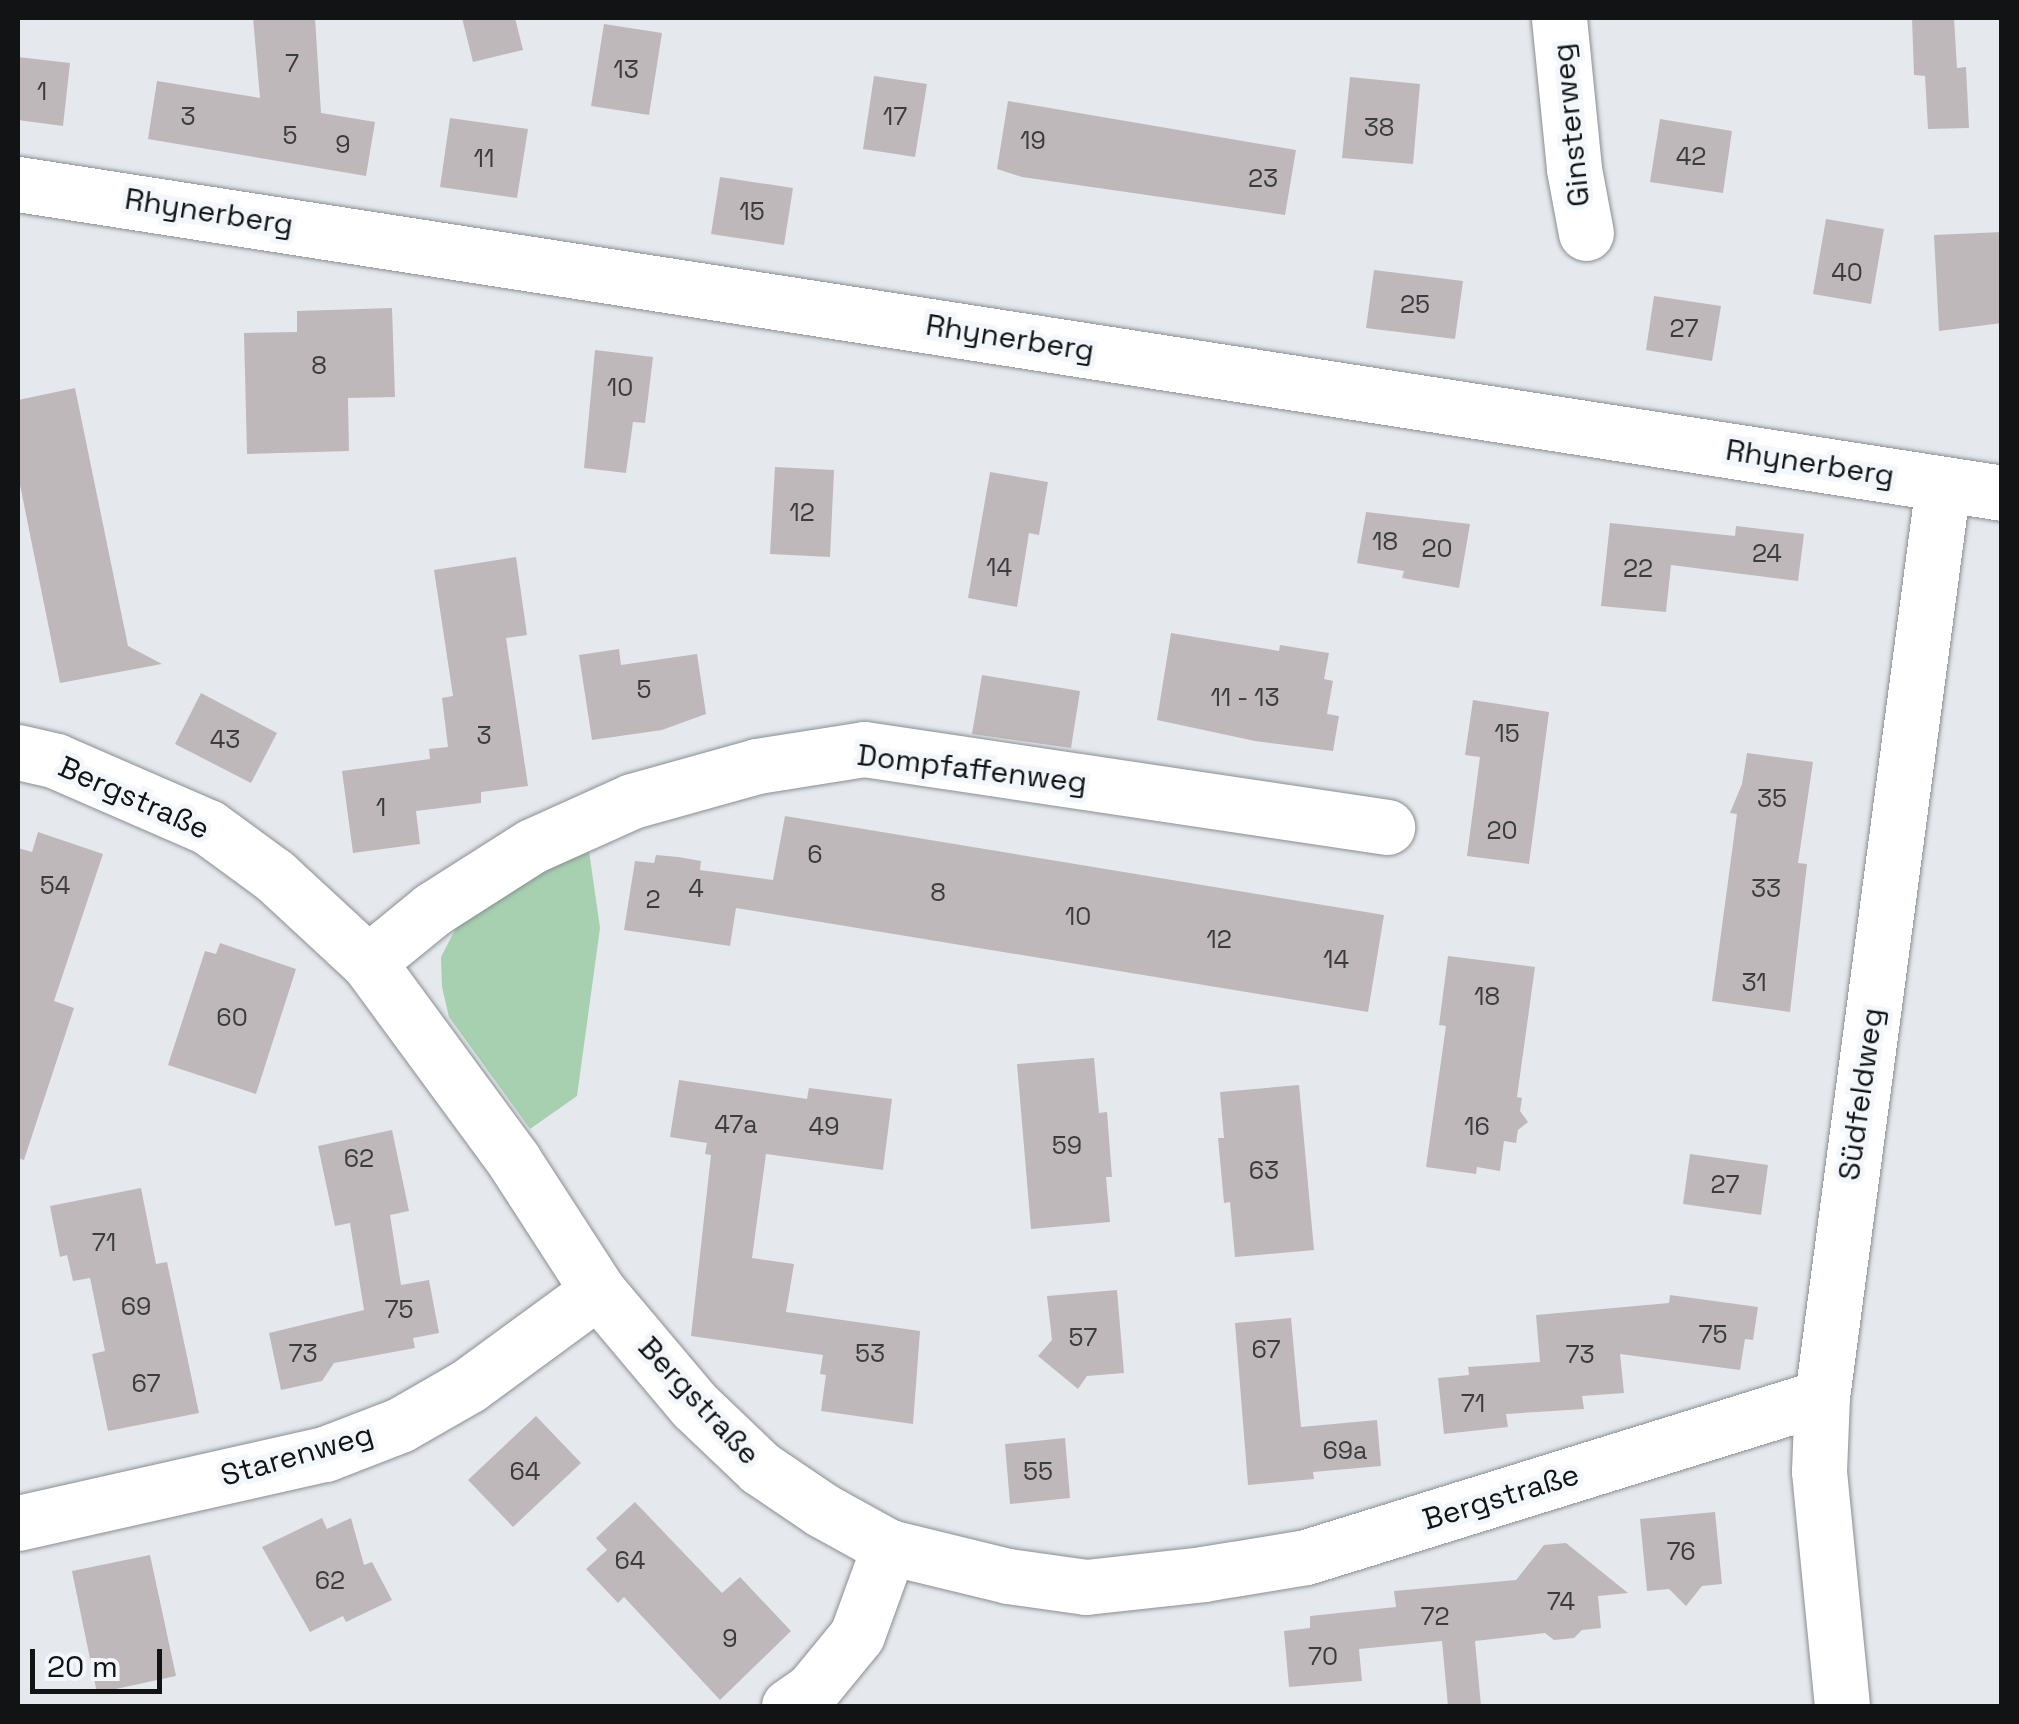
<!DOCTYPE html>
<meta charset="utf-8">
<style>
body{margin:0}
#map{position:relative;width:2019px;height:1724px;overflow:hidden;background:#e5e9ed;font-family:"Space Grotesk",sans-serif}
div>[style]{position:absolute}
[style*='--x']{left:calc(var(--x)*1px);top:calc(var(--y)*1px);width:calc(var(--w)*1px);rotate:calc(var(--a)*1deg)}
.green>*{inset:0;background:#a7d0b0}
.building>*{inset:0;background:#beb8bb}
.roads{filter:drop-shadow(0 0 2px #8a8e92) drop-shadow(0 0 2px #8a8e92)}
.minor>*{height:55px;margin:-27.5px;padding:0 27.5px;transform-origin:27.5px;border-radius:27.5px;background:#fff}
span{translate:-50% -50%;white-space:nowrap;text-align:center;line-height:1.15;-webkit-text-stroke:10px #f3f7fb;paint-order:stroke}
.number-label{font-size:25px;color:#3c3c3e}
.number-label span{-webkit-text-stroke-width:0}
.street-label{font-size:30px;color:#111314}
.frame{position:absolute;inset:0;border:20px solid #111314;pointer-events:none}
.scale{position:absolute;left:30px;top:1649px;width:132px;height:45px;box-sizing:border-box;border:5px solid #111314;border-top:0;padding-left:12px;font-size:30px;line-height:35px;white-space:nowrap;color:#111314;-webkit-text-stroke:8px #f3f7fb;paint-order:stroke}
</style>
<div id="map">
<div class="green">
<i style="clip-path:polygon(588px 844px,600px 928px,577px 1096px,530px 1129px,449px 1017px,442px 987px,441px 957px,456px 928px,536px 872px)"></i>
</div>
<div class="building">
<i style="clip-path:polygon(253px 18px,315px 18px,321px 113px,375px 122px,366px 176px,148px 139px,157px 81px,260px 98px)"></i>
<i style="clip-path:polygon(462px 18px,515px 18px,523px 50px,473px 62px)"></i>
<i style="clip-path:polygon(1912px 18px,1954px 18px,1957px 68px,1966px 67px,1969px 128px,1928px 129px,1925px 76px,1914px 75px)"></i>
<i style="clip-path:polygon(604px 24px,662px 33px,649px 115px,591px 106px)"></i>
<i style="clip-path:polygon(18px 57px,70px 63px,63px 126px,18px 120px)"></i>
<i style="clip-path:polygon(874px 76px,927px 84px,915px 157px,863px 149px)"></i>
<i style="clip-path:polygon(1350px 77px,1420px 84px,1413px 164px,1342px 158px)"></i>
<i style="clip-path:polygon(1008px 101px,1296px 150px,1285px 215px,1022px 177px,997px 169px)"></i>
<i style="clip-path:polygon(450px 118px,528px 129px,517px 198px,440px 187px)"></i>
<i style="clip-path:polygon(1660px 119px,1732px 131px,1723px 193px,1650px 182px)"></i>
<i style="clip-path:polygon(720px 177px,793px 188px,784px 245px,711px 234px)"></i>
<i style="clip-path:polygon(1826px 219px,1884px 229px,1871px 304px,1813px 294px)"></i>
<i style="clip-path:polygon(2002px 232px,2002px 323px,1939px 331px,1934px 235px)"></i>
<i style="clip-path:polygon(1374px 270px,1463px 281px,1455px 339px,1366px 328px)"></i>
<i style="clip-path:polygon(1654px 296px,1721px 306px,1712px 361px,1646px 350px)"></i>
<i style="clip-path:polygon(392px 308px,395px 397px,348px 398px,349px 451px,247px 454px,244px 333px,297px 332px,297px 311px)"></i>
<i style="clip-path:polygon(595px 350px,653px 357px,645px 423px,633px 422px,626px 473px,584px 468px)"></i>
<i style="clip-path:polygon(75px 388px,128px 646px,162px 664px,60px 683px,18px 475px,18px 400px)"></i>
<i style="clip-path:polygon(775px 467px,834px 470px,830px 557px,770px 554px)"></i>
<i style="clip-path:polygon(990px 472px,1048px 482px,1039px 535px,1029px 533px,1017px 607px,968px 598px)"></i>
<i style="clip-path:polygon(1366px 512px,1470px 524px,1459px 588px,1402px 578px,1404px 571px,1357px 563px)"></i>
<i style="clip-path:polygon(1610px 523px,1735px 536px,1736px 526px,1804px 534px,1798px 581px,1671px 565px,1666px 612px,1601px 606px)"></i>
<i style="clip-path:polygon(516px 557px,527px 635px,506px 638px,528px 786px,481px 792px,481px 803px,416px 811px,420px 844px,353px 853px,342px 771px,430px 759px,429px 749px,448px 747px,442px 698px,453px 696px,434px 570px)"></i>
<i style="clip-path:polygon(1171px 633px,1279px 651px,1280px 645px,1329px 653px,1324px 679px,1333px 681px,1327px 714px,1339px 716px,1333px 751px,1255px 741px,1157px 720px)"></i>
<i style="clip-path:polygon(619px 649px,621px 665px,697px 654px,706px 714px,662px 730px,592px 740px,579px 655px)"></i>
<i style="clip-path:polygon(982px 675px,1080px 691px,1071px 748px,972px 734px)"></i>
<i style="clip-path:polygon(201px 693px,277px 733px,251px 783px,175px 744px)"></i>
<i style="clip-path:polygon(1473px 700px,1549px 712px,1529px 864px,1467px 856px,1480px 757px,1465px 755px)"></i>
<i style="clip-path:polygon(1747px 753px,1813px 762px,1798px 863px,1807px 864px,1790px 1012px,1712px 1001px,1737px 814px,1730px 813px,1742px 784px)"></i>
<i style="clip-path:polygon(785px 816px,1384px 915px,1368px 1012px,736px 908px,730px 946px,624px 930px,635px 861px,654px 863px,656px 855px,678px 857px,701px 861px,700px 870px,773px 880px)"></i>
<i style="clip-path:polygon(38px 832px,103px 854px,54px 1001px,74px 1008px,24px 1160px,18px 1158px,18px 848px,32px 852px)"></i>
<i style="clip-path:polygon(220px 943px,296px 969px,256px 1094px,168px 1065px,205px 951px,216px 954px)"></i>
<i style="clip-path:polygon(1448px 956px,1535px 967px,1517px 1097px,1522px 1098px,1520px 1111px,1528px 1122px,1518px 1130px,1516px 1143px,1504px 1141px,1500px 1171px,1477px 1167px,1476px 1174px,1426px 1167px,1446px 1026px,1439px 1025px)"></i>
<i style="clip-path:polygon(1094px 1058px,1099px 1113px,1107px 1112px,1112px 1177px,1106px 1177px,1110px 1222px,1031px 1229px,1017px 1064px)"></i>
<i style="clip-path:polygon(679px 1080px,807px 1099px,809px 1088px,892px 1099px,883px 1170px,766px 1154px,752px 1258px,794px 1264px,786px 1312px,920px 1331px,913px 1424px,821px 1411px,826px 1375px,820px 1374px,823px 1355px,691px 1336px,711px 1155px,705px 1154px,707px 1143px,670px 1137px)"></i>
<i style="clip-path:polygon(1299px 1085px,1314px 1250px,1235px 1257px,1230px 1202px,1224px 1203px,1218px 1138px,1224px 1138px,1220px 1092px)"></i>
<i style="clip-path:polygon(392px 1130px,409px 1211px,390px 1215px,401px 1285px,429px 1280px,439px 1333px,413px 1338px,415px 1348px,334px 1363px,322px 1381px,281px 1390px,269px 1333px,364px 1310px,350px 1223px,335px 1226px,318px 1146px)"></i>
<i style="clip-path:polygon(1690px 1154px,1768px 1165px,1761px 1215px,1683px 1204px)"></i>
<i style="clip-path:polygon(141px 1188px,156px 1264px,167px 1262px,199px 1413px,108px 1431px,92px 1354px,105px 1351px,90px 1278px,73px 1281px,67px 1255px,60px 1257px,50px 1206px)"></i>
<i style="clip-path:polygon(1117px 1290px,1124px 1373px,1087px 1376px,1078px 1389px,1038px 1356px,1052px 1340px,1047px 1296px)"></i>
<i style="clip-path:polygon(1670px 1295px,1758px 1307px,1753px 1340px,1745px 1339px,1740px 1370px,1620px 1354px,1624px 1393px,1582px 1396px,1584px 1409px,1506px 1414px,1508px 1427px,1444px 1434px,1438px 1378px,1469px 1375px,1468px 1367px,1540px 1362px,1536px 1315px,1669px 1303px)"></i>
<i style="clip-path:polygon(1291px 1318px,1301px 1427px,1377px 1420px,1381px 1466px,1313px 1472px,1314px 1479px,1248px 1485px,1235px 1323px)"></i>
<i style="clip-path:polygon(536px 1416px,581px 1463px,513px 1527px,468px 1480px)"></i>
<i style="clip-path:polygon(1065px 1438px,1070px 1498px,1010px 1504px,1005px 1444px)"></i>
<i style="clip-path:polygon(635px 1502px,722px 1593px,740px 1577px,791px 1631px,720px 1700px,624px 1597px,618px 1603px,586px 1569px,607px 1550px,596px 1538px)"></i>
<i style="clip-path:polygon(1715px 1512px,1722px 1584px,1702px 1586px,1686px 1606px,1669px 1589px,1647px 1591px,1640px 1519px)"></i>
<i style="clip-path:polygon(322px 1518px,327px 1529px,351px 1518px,364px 1565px,372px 1562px,392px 1600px,346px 1622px,343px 1616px,310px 1632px,262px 1547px)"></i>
<i style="clip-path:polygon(1566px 1543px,1628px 1593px,1598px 1596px,1601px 1628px,1582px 1630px,1574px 1638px,1554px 1640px,1545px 1633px,1475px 1641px,1481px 1706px,1448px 1706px,1442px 1641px,1359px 1649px,1362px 1681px,1289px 1687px,1284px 1631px,1310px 1628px,1310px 1616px,1396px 1607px,1394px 1591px,1516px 1580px,1544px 1545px)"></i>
<i style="clip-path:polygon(150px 1555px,176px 1676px,97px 1693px,72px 1571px)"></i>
</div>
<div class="roads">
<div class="minor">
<i style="--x:1559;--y:18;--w:152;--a:84.3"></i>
<i style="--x:1574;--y:169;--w:65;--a:79.4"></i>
<i style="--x:18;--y:184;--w:2008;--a:8.85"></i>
<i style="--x:18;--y:752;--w:39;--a:13"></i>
<i style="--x:56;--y:761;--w:166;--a:23.5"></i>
<i style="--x:208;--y:827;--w:83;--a:36.2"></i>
<i style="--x:275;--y:876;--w:127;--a:42.8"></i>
<i style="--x:368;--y:962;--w:247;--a:53.7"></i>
<i style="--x:514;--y:1161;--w:155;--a:57.1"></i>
<i style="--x:598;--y:1291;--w:150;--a:49.9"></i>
<i style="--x:695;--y:1406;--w:90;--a:43.6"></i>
<i style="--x:760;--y:1468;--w:75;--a:34.1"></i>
<i style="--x:822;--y:1510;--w:77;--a:28.9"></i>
<i style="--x:889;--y:1547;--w:122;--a:13.7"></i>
<i style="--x:1008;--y:1576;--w:79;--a:8"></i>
<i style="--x:1086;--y:1587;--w:118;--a:-6.3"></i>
<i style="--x:1203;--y:1574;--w:104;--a:-9.4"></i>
<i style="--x:1306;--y:1557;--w:540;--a:-17.23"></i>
<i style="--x:368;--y:962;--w:84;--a:-39.2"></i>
<i style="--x:433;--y:909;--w:117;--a:-32.5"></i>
<i style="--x:532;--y:846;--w:110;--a:-24.2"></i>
<i style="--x:632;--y:801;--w:130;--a:-15.6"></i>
<i style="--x:757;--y:766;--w:108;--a:-9"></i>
<i style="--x:864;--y:749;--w:529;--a:8.48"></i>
<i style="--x:18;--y:1523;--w:315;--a:-12.7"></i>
<i style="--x:325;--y:1454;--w:80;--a:-21.1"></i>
<i style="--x:400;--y:1425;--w:78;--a:-29.8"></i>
<i style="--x:468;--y:1386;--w:161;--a:-36.2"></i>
<i style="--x:789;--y:1706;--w:28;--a:-35"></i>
<i style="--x:812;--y:1690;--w:71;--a:-50.7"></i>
<i style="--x:857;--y:1635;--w:94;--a:-70"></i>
<i style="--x:1842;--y:1706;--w:236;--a:-95.6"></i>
<i style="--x:1819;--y:1471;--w:74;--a:-87.7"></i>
<i style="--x:1822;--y:1397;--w:921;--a:-82.45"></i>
</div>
</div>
<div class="number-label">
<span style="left:292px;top:63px">7</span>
<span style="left:626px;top:69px">13</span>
<span style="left:42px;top:91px">1</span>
<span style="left:188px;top:116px">3</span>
<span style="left:895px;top:116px">17</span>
<span style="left:1379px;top:127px">38</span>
<span style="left:290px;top:135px">5</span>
<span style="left:1033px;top:140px">19</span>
<span style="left:343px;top:144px">9</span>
<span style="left:1691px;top:156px">42</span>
<span style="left:484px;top:158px">11</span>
<span style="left:1263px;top:178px">23</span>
<span style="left:752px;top:211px">15</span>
<span style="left:1847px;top:272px">40</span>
<span style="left:1415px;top:304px">25</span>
<span style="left:1684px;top:328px">27</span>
<span style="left:319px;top:365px">8</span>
<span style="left:620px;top:387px">10</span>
<span style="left:802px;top:512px">12</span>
<span style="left:1385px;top:541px">18</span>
<span style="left:1437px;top:548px">20</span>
<span style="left:1767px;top:553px">24</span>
<span style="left:999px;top:567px">14</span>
<span style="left:1638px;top:568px">22</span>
<span style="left:644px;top:689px">5</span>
<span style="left:1245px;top:697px">11 - 13</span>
<span style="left:1507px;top:733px">15</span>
<span style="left:484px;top:735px">3</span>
<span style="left:225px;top:739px">43</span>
<span style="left:1772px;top:798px">35</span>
<span style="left:381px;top:807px">1</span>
<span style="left:1502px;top:830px">20</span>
<span style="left:815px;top:854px">6</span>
<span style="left:55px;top:885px">54</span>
<span style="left:696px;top:888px">4</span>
<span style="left:1766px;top:888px">33</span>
<span style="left:938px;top:892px">8</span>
<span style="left:653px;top:899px">2</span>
<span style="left:1078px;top:916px">10</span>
<span style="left:1219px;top:939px">12</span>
<span style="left:1336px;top:959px">14</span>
<span style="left:1754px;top:982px">31</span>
<span style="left:1487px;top:996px">18</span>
<span style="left:232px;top:1017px">60</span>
<span style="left:736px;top:1124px">47a</span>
<span style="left:824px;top:1126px">49</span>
<span style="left:1477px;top:1126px">16</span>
<span style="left:1067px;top:1145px">59</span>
<span style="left:359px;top:1158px">62</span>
<span style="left:1264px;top:1170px">63</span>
<span style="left:1725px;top:1184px">27</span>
<span style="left:104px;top:1242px">71</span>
<span style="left:136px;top:1306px">69</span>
<span style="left:399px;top:1309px">75</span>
<span style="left:1713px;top:1334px">75</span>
<span style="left:1083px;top:1337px">57</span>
<span style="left:1266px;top:1349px">67</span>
<span style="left:303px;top:1353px">73</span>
<span style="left:870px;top:1353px">53</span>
<span style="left:1580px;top:1354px">73</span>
<span style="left:146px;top:1383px">67</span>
<span style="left:1473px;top:1403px">71</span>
<span style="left:1345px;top:1450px">69a</span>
<span style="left:525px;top:1471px">64</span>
<span style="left:1038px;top:1471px">55</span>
<span style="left:1681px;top:1551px">76</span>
<span style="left:630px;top:1560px">64</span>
<span style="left:330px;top:1580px">62</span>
<span style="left:1561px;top:1601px">74</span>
<span style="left:1435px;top:1616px">72</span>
<span style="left:730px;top:1638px">9</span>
<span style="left:1323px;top:1656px">70</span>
</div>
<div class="street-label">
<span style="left:1571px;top:125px;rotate:-96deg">Ginsterweg</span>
<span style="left:209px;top:212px;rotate:9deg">Rhynerberg</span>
<span style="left:1010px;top:338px;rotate:9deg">Rhynerberg</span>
<span style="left:1810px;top:463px;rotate:9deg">Rhynerberg</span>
<span style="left:972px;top:769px;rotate:7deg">Dompfaffenweg</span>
<span style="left:134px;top:798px;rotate:24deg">Bergstraße</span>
<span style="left:1861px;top:1094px;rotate:-82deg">Südfeldweg</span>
<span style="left:699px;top:1401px;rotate:47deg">Bergstraße</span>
<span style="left:297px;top:1455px;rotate:-16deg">Starenweg</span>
<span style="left:1501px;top:1497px;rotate:-17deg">Bergstraße</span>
</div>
<div class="frame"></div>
<div class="scale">20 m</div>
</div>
